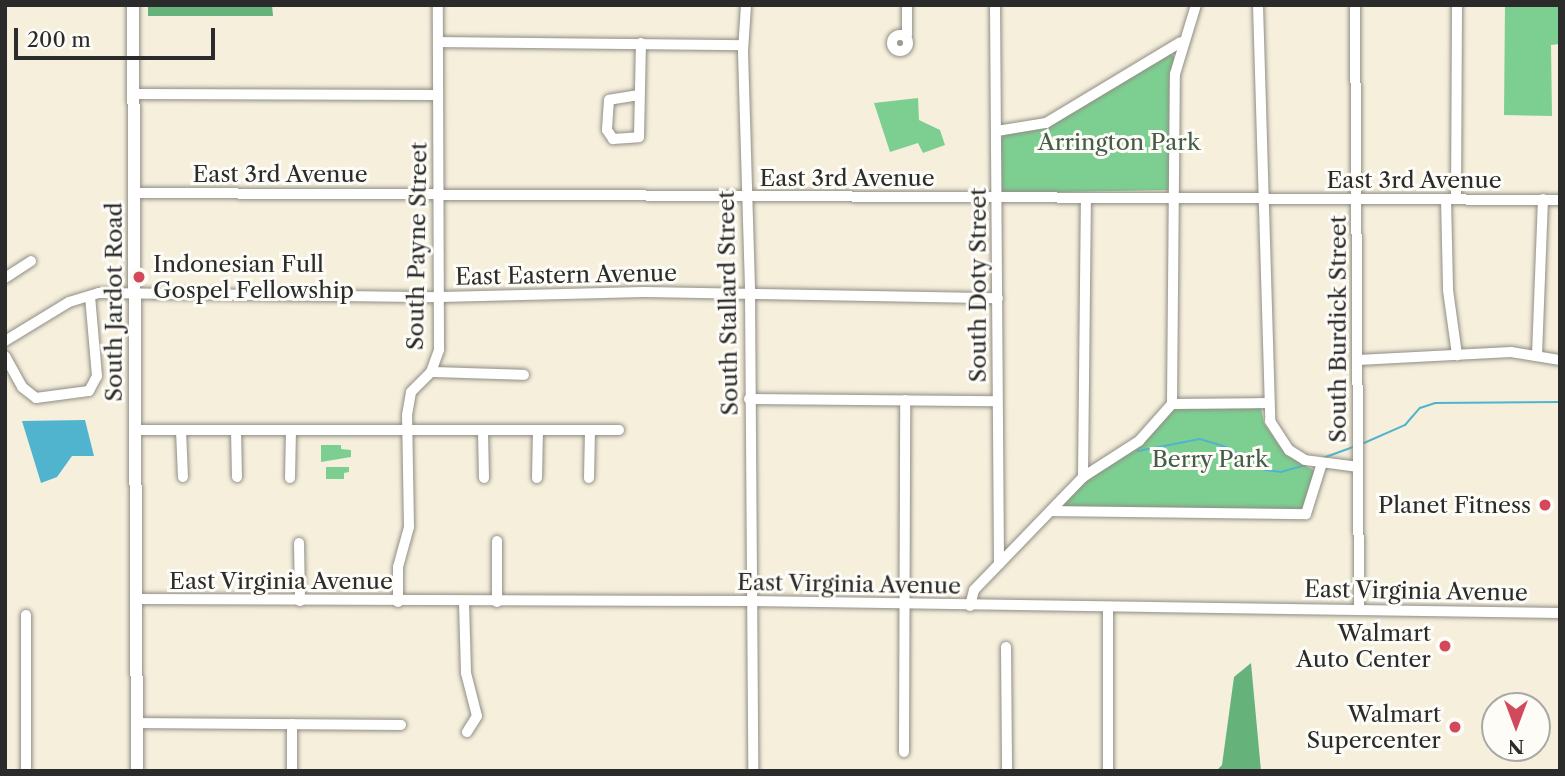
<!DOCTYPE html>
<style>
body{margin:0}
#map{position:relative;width:1565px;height:776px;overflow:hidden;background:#f5efdc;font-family:"Libre Caslon Text",serif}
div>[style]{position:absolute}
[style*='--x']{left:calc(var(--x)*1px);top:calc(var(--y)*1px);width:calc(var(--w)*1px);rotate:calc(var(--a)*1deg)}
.green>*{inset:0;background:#7dcf91}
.forest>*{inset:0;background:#66b27b}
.water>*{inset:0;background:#51b4cf}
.stream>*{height:2px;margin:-1px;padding:0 1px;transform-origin:1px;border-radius:1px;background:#51b4cf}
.roads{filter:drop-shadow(0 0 2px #908d84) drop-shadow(0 0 2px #908d84)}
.minor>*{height:10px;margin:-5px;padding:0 5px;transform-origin:5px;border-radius:5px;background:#fff}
.minor>.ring{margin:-5px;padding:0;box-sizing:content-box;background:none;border:10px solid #fff;border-radius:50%}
.major>*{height:12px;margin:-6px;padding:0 6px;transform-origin:6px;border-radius:6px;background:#fff}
.dots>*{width:19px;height:19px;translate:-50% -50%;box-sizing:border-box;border:4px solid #fdfcf7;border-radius:50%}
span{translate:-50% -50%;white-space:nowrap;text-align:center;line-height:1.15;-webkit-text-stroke:6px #fdfcf7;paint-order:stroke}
.park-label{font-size:23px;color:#445c4a}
.street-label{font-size:23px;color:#2b2b2b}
.poi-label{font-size:23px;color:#2b2b2b}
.left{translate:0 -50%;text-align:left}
.right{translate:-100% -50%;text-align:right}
.frame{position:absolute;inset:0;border:7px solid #2b2b2b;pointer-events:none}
.north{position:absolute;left:1481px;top:692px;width:70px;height:70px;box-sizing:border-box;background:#fdfcf7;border:2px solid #a9a8a5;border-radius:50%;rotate:180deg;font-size:19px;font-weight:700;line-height:28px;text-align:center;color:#2b2b2b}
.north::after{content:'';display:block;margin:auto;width:24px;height:32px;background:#d1495b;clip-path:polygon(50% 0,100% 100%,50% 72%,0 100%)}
.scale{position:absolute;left:14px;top:28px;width:201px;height:32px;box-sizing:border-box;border:4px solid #2b2b2b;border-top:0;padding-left:9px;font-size:21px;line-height:24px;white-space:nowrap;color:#2b2b2b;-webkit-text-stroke:5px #fdfcf7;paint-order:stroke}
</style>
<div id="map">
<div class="green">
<i style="clip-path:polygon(1505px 5px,1560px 5px,1560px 44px,1551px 45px,1552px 116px,1504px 115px)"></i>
<i style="clip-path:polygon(1170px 53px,1174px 57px,1171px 190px,1002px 193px,1001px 139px,1006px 133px,1048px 127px)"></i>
<i style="clip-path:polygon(918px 98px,919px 120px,940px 130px,945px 145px,923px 153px,918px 143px,890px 152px,874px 103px)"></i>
<i style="clip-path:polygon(1173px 408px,1261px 408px,1264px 423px,1286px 455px,1315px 471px,1304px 509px,1054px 509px)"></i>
<i style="clip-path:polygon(321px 445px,341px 445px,341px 449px,351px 450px,351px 457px,321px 462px)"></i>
<i style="clip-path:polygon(326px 467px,349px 467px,349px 472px,344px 473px,344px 479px,326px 479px)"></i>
</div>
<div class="forest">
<i style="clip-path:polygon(148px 5px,272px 5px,273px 16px,148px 16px)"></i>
<i style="clip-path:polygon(1251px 663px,1261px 771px,1216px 771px,1222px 765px,1234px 677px)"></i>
</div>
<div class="water">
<i style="clip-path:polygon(85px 420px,94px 456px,72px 456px,57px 477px,41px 483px,22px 421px)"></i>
</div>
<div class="stream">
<i style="--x:1364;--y:443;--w:45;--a:-23.7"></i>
<i style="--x:1405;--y:425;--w:23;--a:-49"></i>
<i style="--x:1420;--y:408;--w:16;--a:-18"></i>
<i style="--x:1435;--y:403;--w:125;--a:-0.5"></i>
<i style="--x:1138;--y:451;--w:63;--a:-11"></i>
<i style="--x:1200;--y:439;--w:30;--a:17"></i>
<i style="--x:1229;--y:448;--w:42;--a:31.4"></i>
<i style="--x:1265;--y:470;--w:16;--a:7"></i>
<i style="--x:1281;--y:472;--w:25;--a:-16"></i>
<i style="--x:1323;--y:458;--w:32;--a:-20"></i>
</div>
<div class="roads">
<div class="minor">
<i style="--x:746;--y:5;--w:47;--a:93.7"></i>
<i style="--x:743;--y:52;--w:241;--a:88.3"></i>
<i style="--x:750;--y:293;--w:478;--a:89.6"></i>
<i style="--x:995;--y:5;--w:559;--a:89.59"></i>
<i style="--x:1258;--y:5;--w:416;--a:88.3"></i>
<i style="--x:1270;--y:421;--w:35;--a:57"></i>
<i style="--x:1289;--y:450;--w:19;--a:32"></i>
<i style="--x:1305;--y:460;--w:53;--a:7.5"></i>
<i style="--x:1355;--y:5;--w:605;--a:89.62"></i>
<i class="ring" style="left:892px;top:35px;width:6px;height:6px"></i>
<i style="--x:907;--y:35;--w:30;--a:-90"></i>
<i style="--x:439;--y:42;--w:304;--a:0.6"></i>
<i style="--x:134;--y:94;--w:303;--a:0.2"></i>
<i style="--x:639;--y:95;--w:30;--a:171"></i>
<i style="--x:609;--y:100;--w:30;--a:94"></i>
<i style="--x:607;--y:130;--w:11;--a:56"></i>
<i style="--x:613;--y:139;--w:26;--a:-4"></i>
<i style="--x:639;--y:137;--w:94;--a:-88.8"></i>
<i style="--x:997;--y:131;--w:50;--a:-9.3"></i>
<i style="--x:1046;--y:123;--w:157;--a:-31"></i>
<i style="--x:134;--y:193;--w:1426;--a:0.28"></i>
<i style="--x:1446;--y:199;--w:91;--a:88.7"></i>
<i style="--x:1448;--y:290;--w:66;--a:82.1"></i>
<i style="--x:1456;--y:199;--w:194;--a:-89.7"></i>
<i style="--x:5;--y:278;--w:31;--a:-33"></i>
<i style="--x:5;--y:341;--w:75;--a:-31.4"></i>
<i style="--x:69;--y:302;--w:31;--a:-17"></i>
<i style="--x:99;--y:293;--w:341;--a:0.7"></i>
<i style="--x:440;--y:297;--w:204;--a:-1.4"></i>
<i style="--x:644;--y:292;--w:354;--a:1"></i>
<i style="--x:1537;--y:355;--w:156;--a:-87.8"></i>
<i style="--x:5;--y:356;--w:35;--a:61"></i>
<i style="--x:22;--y:387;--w:18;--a:38"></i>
<i style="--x:36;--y:398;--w:53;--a:-7.5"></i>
<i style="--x:89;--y:391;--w:17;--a:-62"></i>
<i style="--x:97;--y:376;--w:80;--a:-95"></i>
<i style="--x:1358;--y:360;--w:153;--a:-3"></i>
<i style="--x:1511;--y:352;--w:50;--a:9.3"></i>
<i style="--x:431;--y:372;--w:93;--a:1.8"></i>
<i style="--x:749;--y:399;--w:248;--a:0.5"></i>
<i style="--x:1172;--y:404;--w:94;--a:-0.6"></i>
<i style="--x:136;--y:430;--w:483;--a:0"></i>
<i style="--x:181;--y:430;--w:47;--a:87.6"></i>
<i style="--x:236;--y:430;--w:47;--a:88.8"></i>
<i style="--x:483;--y:431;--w:47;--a:88.8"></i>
<i style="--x:1083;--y:477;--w:279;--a:-89.4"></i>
<i style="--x:290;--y:478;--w:47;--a:-88.8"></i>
<i style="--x:537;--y:478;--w:47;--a:-88.8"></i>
<i style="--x:589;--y:478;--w:48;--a:-88.8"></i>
<i style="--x:1051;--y:511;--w:255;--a:0.7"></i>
<i style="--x:1306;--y:514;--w:50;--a:-72.6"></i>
<i style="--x:497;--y:541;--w:61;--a:90"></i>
<i style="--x:299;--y:543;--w:58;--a:89"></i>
<i style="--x:137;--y:599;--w:614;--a:0.19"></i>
<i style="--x:751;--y:601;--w:809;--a:0.85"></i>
<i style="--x:398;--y:602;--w:35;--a:-90"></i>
<i style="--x:398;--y:567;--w:41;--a:-74.6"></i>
<i style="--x:409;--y:527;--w:112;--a:-91"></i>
<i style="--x:407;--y:415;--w:23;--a:-80"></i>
<i style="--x:411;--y:392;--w:28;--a:-45"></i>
<i style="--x:431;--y:372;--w:23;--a:-70"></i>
<i style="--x:439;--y:350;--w:345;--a:-90.2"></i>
<i style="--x:464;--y:602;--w:71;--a:88.4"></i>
<i style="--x:466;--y:673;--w:44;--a:75.7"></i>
<i style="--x:477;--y:716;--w:19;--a:122"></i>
<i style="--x:970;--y:606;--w:16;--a:-76"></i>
<i style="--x:974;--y:590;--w:157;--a:-46"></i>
<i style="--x:1083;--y:477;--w:67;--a:-32.7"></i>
<i style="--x:1139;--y:441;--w:50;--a:-48.3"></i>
<i style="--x:1172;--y:404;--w:330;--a:-89.5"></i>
<i style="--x:1175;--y:74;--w:72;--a:-73.1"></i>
<i style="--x:1108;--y:607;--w:164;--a:90"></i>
<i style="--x:1006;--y:647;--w:124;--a:89.5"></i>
<i style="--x:137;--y:723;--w:264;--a:0.4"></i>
<i style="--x:904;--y:752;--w:352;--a:-89.8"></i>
<i style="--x:26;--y:771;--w:156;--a:-90"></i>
<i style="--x:292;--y:771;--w:47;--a:-90"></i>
</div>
<div class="major">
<i style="--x:133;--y:5;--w:766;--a:89.7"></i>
</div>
</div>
<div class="dots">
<i style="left:139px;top:277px;background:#d1495b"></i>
<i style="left:1545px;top:505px;background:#d1495b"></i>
<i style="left:1445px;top:646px;background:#d1495b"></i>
<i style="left:1455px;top:727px;background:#d1495b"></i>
</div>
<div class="park-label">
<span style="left:1119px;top:142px">Arrington Park</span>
<span style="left:1210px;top:459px">Berry Park</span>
</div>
<div class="street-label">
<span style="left:280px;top:174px">East 3rd Avenue</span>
<span style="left:847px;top:178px">East 3rd Avenue</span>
<span style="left:1414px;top:180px">East 3rd Avenue</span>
<span style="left:417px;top:246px;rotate:-89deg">South Payne Street</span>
<span style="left:566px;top:275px;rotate:-1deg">East Eastern Avenue</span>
<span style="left:978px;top:285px;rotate:-90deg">South Doty Street</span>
<span style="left:114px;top:302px;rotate:-90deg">South Jardot Road</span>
<span style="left:728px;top:303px;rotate:-91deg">South Stallard Street</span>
<span style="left:1338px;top:329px;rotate:-90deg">South Burdick Street</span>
<span style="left:281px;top:581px">East Virginia Avenue</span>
<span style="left:849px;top:584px;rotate:1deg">East Virginia Avenue</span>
<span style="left:1416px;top:591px;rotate:1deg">East Virginia Avenue</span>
</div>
<div class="poi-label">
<span class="left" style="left:153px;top:277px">Indonesian Full<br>Gospel Fellowship</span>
<span class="right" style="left:1531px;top:505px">Planet Fitness</span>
<span class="right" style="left:1431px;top:646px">Walmart<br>Auto Center</span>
<span class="right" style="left:1441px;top:727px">Walmart<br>Supercenter</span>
</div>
<div class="frame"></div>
<div class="north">N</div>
<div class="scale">200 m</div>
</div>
